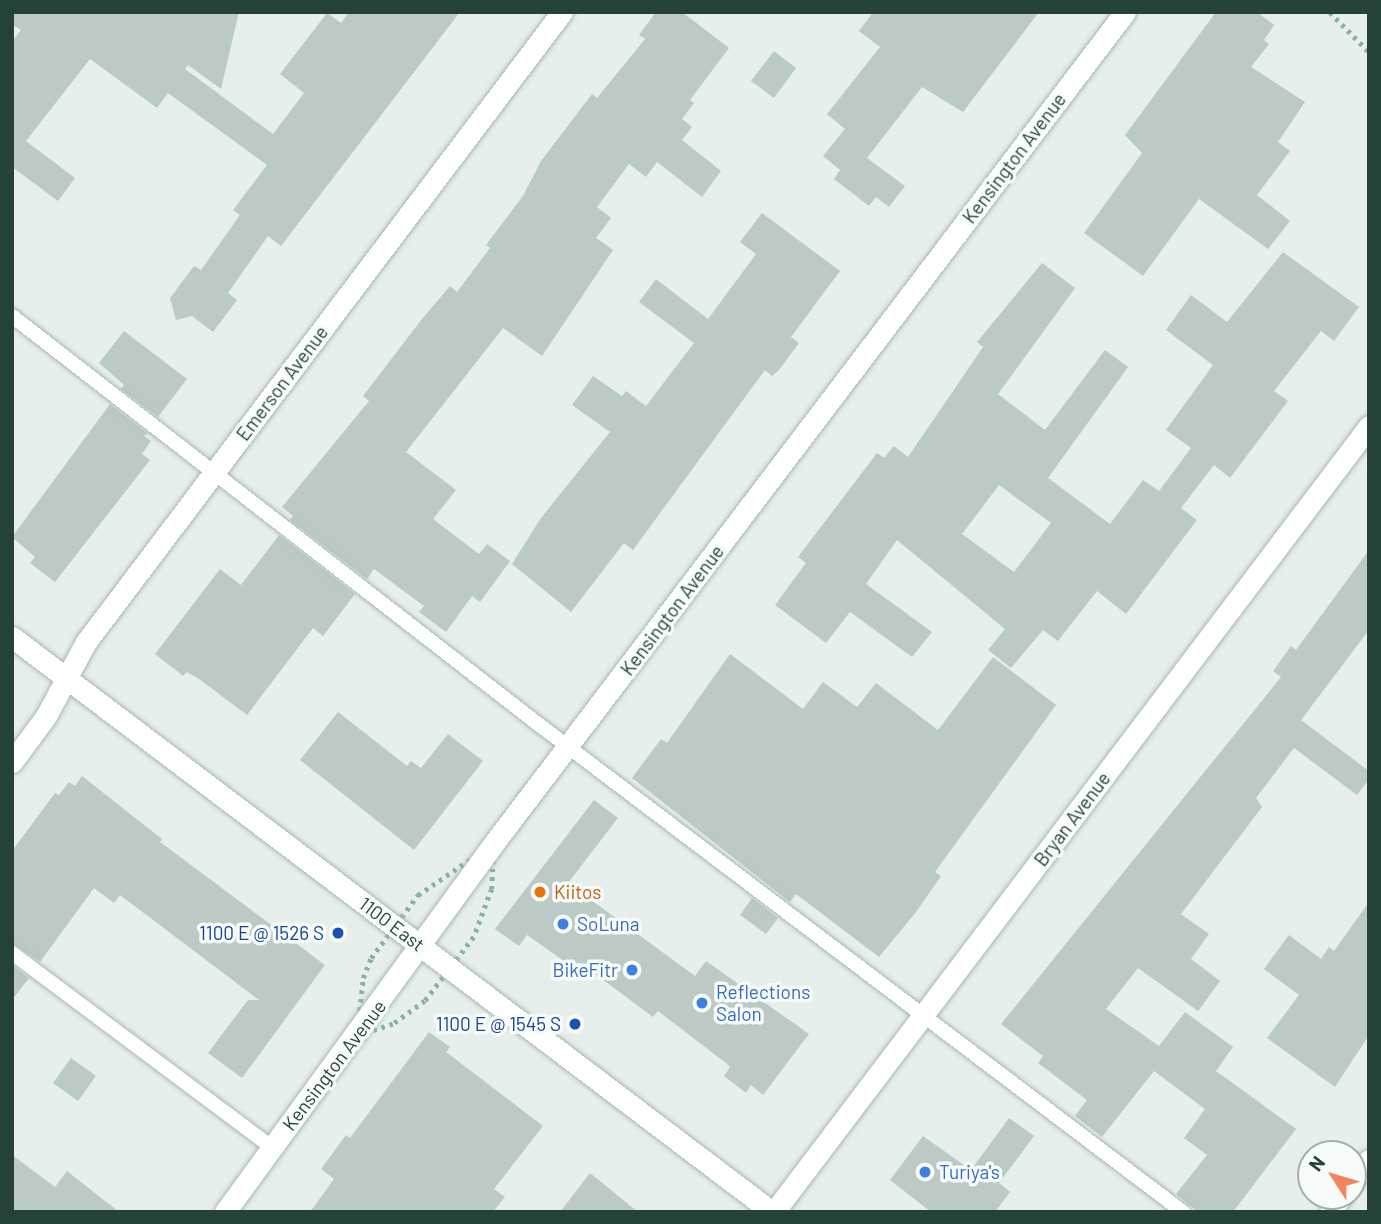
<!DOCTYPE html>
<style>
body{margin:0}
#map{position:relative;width:1381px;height:1224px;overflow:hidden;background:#e6efeb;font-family:Barlow,sans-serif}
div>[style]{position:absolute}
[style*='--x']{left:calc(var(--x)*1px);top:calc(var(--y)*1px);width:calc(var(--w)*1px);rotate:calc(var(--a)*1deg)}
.building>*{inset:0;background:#bbcac4}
.path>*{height:4.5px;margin-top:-2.25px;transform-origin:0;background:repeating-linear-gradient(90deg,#86b3a5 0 3.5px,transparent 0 8.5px)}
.roads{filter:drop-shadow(0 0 2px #a8b8b2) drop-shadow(0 0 2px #a8b8b2)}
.service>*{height:14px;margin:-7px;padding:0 7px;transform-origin:7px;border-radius:7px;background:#fff}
.minor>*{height:21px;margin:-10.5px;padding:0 10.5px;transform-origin:10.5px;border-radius:10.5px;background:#fff}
.tertiary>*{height:21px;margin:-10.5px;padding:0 10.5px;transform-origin:10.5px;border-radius:10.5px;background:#fff}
.dots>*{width:19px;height:19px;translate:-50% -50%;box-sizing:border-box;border:4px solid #f7fbf9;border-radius:50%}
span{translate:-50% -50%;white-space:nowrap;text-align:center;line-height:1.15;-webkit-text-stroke:7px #f7fbf9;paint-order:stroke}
.street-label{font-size:19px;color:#24423a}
.food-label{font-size:19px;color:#c56008}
.left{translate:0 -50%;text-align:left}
.shop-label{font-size:19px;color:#366cbe}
.right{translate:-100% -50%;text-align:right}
.transit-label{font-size:19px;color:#164399}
.frame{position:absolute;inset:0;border:14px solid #24423a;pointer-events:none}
.north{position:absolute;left:1297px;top:1140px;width:70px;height:70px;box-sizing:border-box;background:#f7fbf9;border:2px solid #a3b1ad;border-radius:50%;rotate:307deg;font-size:19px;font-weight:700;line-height:28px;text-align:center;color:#24423a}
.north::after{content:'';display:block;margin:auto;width:24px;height:32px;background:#f4845f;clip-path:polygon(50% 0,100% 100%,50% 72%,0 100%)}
</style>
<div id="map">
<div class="building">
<i style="clip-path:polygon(12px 12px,239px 12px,221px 89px,188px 65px,185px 69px,273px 134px,304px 93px,280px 74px,327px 13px,341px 23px,349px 12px,460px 12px,281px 246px,268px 236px,228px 293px,237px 300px,213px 332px,192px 316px,176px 320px,170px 298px,194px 266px,201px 270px,240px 215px,233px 210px,267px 165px,168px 93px,157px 108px,90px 59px,26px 141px,75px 178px,58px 201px,12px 167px,12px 42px,21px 30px,12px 24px)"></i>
<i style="clip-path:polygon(656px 12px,682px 12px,729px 48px,690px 100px,694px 103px,682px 119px,692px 127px,682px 140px,721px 171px,702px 197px,657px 162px,646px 177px,629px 164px,597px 207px,611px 218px,596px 238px,613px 250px,542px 356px,503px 328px,406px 452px,456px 490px,433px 519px,479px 554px,487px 544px,510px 561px,480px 602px,472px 596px,446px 632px,419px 612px,424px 606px,374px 569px,367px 579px,290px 520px,293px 516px,282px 507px,369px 401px,363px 396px,422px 319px,450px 286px,457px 292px,490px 248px,486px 245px,523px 196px,541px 161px,592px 94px,597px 98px,645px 39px,639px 35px)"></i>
<i style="clip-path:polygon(873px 12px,1039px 12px,963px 112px,922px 87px,867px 158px,905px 186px,889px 207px,876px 197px,869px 206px,834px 179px,840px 170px,823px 156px,845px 129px,827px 114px,880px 47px,859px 31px)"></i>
<i style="clip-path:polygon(1216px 12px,1257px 12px,1274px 25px,1264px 40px,1269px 44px,1251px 67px,1305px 102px,1278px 142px,1290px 151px,1257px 195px,1290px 221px,1268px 249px,1199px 199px,1143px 276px,1084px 233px,1142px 153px,1125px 135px)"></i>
<i style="clip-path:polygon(774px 51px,796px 68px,774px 98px,751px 81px)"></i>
<i style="clip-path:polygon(762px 213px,840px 271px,791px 337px,799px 343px,779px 370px,772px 376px,765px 370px,633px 550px,624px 543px,571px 612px,512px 564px,541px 518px,610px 432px,572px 405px,593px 376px,622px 396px,626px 391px,646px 406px,694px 343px,639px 302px,656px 279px,708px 319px,756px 254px,740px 242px)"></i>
<i style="clip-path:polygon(evenodd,1283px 252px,1359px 307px,1334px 341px,1321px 331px,1274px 391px,1288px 401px,1230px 478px,1214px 465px,1181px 508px,1197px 520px,1126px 614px,1097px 591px,1058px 641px,1043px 630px,1011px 668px,988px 650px,1005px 629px,897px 540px,866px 584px,932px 632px,912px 657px,850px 612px,826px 643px,775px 605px,806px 563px,798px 557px,877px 453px,884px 458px,894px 446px,908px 457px,983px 347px,977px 342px,1042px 263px,1075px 288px,998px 394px,1045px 430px,1105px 350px,1128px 367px,1048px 478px,1110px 524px,1143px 480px,1159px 491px,1191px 448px,1166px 430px,1213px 365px,1166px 330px,1191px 295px,1227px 322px,1283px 252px,999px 485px,1051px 523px,1014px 572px,962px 534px,999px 485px)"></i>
<i style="clip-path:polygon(124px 331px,187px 379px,158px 417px,121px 389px,124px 385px,99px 363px)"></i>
<i style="clip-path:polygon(110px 404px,147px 433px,144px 436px,151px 441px,142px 454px,150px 460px,55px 582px,30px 563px,35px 557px,12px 537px)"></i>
<i style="clip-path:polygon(279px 535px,355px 594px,323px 636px,313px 628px,247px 715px,199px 679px,187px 672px,183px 676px,155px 654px,220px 569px,241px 585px)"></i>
<i style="clip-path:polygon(1369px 550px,1369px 630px,1301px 720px,1369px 771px,1369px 779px,1357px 795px,1294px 748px,1256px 798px,1262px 807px,1181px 914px,1209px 934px,1191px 959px,1220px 981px,1198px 1011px,1138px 968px,1106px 1009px,1159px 1046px,1185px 1012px,1233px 1047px,1216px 1071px,1296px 1129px,1233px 1212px,1198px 1212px,1176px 1194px,1207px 1155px,1184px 1138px,1205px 1109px,1154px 1071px,1102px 1137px,1075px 1116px,1087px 1100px,1038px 1063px,1043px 1056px,1001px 1024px,1281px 677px,1273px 671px,1291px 646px,1296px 650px)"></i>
<i style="clip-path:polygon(730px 654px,803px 709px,823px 682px,857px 707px,876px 683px,938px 730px,993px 657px,1056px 705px,935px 872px,941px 876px,916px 912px,879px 957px,796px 894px,790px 902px,632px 778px,661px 739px,667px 743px)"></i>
<i style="clip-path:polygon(338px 712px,407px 766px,411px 761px,421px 768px,448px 734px,483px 761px,414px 850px,300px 760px)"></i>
<i style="clip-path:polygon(82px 776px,162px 839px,160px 842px,325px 965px,242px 1078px,208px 1053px,248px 1000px,259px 1000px,120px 895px,114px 903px,94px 888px,40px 962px,12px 943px,12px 851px,55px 793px,59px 795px,69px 782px,75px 786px)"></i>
<i style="clip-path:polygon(594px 800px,618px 818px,568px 883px,695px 976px,706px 961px,809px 1034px,763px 1095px,751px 1085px,746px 1093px,724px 1076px,730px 1067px,726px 1063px,658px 1011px,653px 1017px,579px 962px,574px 968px,527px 935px,519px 946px,495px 929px)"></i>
<i style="clip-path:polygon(752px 898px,778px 918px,766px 934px,740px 915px)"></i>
<i style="clip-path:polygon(1369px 902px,1369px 1035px,1335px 1087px,1267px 1038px,1299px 995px,1264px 969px,1289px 935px,1321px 959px,1329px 947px,1334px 951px)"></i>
<i style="clip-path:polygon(12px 965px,29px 978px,12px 1000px)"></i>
<i style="clip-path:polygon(429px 1032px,450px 1047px,446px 1052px,543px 1126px,494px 1189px,505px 1197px,493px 1212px,310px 1212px,334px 1179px,321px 1169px,346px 1135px,350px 1138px)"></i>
<i style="clip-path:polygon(71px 1058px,96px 1076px,78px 1101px,53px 1083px)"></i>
<i style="clip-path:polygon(1009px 1118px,1034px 1136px,999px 1183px,1010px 1192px,995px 1212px,931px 1212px,890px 1180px,923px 1136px,971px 1170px)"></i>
<i style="clip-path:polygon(12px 1155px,55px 1187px,67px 1171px,119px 1212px,12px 1212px)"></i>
<i style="clip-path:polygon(590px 1173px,638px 1212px,560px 1212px)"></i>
</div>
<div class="path">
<i style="--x:1330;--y:12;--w:56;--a:45.7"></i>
<i style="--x:494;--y:843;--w:46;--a:92.5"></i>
<i style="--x:492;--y:889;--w:51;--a:110.6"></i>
<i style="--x:474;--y:937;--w:81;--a:127.4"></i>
<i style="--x:425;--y:1001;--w:39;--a:144"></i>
<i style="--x:393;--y:1024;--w:38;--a:162"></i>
<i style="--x:357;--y:1036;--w:58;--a:-84.1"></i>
<i style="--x:363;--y:978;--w:22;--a:-68"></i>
<i style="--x:371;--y:958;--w:79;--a:-53.3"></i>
<i style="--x:418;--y:895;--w:92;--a:-34.4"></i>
</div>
<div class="roads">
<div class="service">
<i style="--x:12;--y:316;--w:666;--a:37.8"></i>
<i style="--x:538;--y:724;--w:809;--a:37.11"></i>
<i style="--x:12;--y:953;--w:326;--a:36.8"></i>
</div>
<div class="minor">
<i style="--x:12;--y:762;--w:57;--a:-53.5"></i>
<i style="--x:46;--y:716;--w:84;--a:-61.6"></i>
<i style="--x:86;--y:642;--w:790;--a:-52.93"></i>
<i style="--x:1353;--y:1181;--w:26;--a:-53"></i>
<i style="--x:225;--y:1212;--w:457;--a:-53.9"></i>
<i style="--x:494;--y:843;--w:1043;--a:-52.79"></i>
<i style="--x:774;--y:1212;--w:986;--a:-52.87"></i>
<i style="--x:1330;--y:1212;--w:20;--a:-53"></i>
</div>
<div class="tertiary">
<i style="--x:12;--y:637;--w:953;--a:37.11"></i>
</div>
</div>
<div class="dots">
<i style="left:540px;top:892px;background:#e8710a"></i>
<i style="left:563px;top:924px;background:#3f7fe0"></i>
<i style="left:338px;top:933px;background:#1a4fb4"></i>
<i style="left:632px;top:970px;background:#3f7fe0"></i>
<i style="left:702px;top:1003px;background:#3f7fe0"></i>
<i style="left:575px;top:1024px;background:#1a4fb4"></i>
<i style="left:925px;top:1172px;background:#3f7fe0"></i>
</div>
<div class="street-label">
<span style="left:1014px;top:158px;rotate:-53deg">Kensington Avenue</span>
<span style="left:282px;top:383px;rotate:-53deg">Emerson Avenue</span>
<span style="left:672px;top:610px;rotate:-53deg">Kensington Avenue</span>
<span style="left:1072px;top:819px;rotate:-53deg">Bryan Avenue</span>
<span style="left:392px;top:924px;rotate:37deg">1100 East</span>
<span style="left:334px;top:1065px;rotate:-53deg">Kensington Avenue</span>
</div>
<div class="food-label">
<span class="left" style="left:554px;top:892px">Kiitos</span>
</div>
<div class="shop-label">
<span class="left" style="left:577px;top:924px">SoLuna</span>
<span class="right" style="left:618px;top:970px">BikeFitr</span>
<span class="left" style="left:716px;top:1003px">Reflections<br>Salon</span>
<span class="left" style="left:939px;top:1172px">Turiya's</span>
</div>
<div class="transit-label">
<span class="right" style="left:324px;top:933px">1100 E @ 1526 S</span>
<span class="right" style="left:561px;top:1024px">1100 E @ 1545 S</span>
</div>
<div class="frame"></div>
<div class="north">N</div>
</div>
